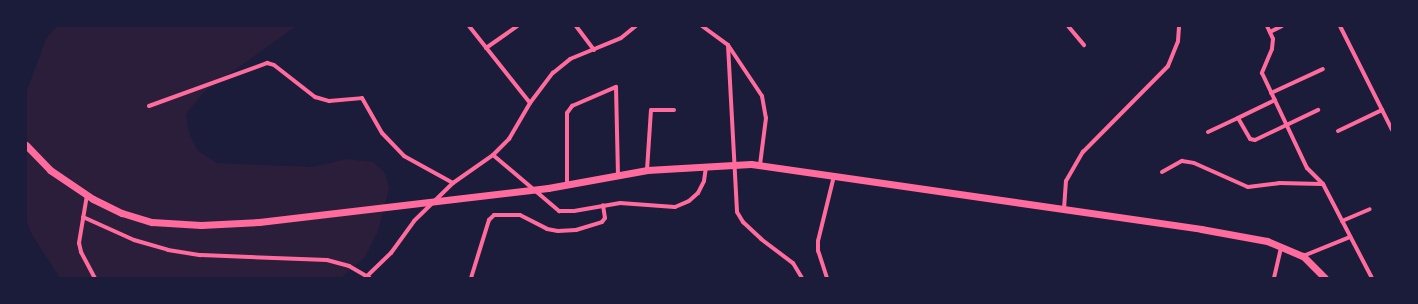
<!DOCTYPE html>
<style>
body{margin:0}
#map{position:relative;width:1418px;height:304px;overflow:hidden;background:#1b1b3a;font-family:Overpass,sans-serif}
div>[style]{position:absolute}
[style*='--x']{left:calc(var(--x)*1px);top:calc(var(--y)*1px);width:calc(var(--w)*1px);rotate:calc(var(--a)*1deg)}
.green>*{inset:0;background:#2a1e3b}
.minor>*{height:4px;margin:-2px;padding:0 2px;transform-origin:2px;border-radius:2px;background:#ff6b9d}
.tertiary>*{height:7px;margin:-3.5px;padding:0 3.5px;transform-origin:3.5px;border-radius:3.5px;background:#ff6b9d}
span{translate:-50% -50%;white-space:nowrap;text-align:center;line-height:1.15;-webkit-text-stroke:3px #1b1b3a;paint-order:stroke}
.frame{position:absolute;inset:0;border:27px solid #1b1b3a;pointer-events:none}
</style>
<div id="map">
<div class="green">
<i style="clip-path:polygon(57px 26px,296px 26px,203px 93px,186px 114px,189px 133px,198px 151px,217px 163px,312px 167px,347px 159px,373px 162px,380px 168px,385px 173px,389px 189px,378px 231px,365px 257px,341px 278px,60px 278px,32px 235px,26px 220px,26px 93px,46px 39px)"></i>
</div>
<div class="minor">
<i style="--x:469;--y:26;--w:98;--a:51.6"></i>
<i style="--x:576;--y:26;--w:30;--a:53"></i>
<i style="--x:702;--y:26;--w:32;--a:36"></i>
<i style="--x:728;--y:45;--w:61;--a:56.3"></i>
<i style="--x:762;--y:96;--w:22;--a:80"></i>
<i style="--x:766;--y:118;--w:47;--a:97.3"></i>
<i style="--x:1068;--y:26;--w:25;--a:50"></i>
<i style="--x:1267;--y:26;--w:14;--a:65"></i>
<i style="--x:1273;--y:39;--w:10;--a:96"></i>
<i style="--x:1272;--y:49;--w:26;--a:113"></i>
<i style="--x:1262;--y:73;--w:105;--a:64.7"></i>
<i style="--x:1307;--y:168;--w:23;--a:45"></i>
<i style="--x:1323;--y:184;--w:106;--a:62.5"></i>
<i style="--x:1340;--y:26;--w:116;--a:63.4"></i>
<i style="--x:1270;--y:32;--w:13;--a:-27"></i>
<i style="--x:728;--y:45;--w:167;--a:86.9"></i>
<i style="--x:737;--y:212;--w:12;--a:59"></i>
<i style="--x:743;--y:222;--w:25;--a:43"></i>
<i style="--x:761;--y:239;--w:40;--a:37"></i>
<i style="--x:793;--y:263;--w:17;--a:59"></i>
<i style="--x:486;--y:48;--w:38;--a:-35"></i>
<i style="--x:1271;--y:93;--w:57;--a:-24.8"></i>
<i style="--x:1275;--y:100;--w:41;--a:154.1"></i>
<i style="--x:1238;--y:118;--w:24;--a:60"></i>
<i style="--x:1250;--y:139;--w:5;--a:11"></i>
<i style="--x:1255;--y:140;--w:70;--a:-25.5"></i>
<i style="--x:149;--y:106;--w:126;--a:-20"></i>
<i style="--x:267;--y:63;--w:7;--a:16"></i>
<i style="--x:274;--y:65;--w:52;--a:38"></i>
<i style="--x:315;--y:97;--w:15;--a:16"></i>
<i style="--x:329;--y:101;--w:33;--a:-5"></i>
<i style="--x:362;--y:98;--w:40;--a:60.3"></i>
<i style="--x:382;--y:133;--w:32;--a:46"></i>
<i style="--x:404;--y:156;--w:56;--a:28.9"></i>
<i style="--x:1338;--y:131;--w:49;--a:-25.5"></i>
<i style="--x:1208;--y:132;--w:33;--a:-25"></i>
<i style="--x:493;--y:155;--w:87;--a:40.3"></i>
<i style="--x:559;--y:211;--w:15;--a:0"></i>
<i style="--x:574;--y:211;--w:47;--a:-9.9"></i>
<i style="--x:620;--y:203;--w:55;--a:4.2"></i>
<i style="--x:675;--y:207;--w:15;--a:-23"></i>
<i style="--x:689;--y:201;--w:12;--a:-42"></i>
<i style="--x:698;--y:193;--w:13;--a:-63"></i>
<i style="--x:704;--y:181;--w:15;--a:-82"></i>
<i style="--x:647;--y:170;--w:60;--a:-86.2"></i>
<i style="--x:651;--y:110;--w:23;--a:0"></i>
<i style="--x:1162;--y:172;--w:23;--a:-29"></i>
<i style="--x:1182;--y:161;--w:12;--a:9"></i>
<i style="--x:1194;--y:163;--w:59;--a:24"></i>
<i style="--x:1248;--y:187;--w:31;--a:-7"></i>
<i style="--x:1279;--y:183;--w:43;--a:1.3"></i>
<i style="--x:567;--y:185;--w:72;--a:-90"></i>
<i style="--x:567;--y:113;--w:9;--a:-54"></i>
<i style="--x:572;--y:106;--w:48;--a:-23.4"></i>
<i style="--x:616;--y:87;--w:88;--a:88.7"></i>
<i style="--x:87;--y:195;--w:49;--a:99.5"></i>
<i style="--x:79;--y:243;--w:9;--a:77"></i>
<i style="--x:81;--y:252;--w:30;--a:62"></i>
<i style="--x:1064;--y:209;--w:28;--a:-86"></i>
<i style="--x:1066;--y:181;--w:34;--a:-60"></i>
<i style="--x:1083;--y:152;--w:121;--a:-45.3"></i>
<i style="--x:1168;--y:66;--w:27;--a:-68"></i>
<i style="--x:1178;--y:41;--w:15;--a:-86"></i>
<i style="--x:83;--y:217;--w:56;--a:24.3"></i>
<i style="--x:134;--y:240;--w:35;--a:16"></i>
<i style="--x:168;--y:250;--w:33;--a:9"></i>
<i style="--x:201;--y:255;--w:126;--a:2.3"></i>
<i style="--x:327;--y:260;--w:23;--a:15"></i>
<i style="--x:349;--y:266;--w:24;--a:30"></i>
<i style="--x:1342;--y:221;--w:30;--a:-23"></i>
<i style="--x:1303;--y:256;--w:51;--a:-22"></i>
<i style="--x:365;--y:278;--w:36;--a:-44"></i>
<i style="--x:391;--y:253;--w:39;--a:-54"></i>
<i style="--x:414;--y:221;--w:54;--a:-44.3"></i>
<i style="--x:453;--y:183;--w:49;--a:-35"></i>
<i style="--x:493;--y:155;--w:23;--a:-45"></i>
<i style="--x:509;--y:139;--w:42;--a:-59.7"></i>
<i style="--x:530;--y:103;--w:38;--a:-53"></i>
<i style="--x:553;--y:73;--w:22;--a:-39"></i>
<i style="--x:570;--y:59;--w:55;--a:-22.4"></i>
<i style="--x:621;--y:38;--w:19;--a:-39"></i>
<i style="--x:471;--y:278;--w:61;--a:-72.8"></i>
<i style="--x:489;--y:220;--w:7;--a:-45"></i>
<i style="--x:494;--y:215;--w:26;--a:0"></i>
<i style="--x:520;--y:215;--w:30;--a:27"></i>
<i style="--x:547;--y:229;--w:11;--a:10"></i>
<i style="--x:558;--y:231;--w:18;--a:-3"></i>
<i style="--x:576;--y:230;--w:27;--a:-17"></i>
<i style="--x:602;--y:222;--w:5;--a:-53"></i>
<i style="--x:605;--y:218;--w:13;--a:-99"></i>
<i style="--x:827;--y:278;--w:28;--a:-108"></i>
<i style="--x:818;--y:251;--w:10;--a:-90"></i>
<i style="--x:818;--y:241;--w:67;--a:-76.2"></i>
<i style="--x:1274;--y:278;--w:32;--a:-77"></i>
</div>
<div class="tertiary">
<i style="--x:26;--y:145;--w:35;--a:46"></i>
<i style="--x:50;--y:170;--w:52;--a:34"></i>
<i style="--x:93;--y:199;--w:32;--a:26"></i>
<i style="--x:122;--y:213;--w:31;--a:17"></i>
<i style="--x:152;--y:222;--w:49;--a:3.5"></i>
<i style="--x:201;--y:225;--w:58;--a:-3"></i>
<i style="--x:259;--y:222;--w:291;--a:-6.7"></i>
<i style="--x:548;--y:188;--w:101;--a:-10.3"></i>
<i style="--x:647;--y:170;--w:104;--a:-3.3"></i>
<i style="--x:751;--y:164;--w:455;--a:8.2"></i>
<i style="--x:1201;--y:229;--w:67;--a:10.3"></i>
<i style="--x:1267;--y:241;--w:39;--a:23"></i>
<i style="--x:1303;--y:256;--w:31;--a:45"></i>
</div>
<div class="frame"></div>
</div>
